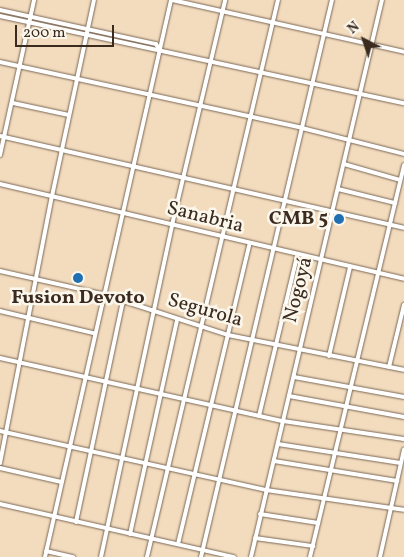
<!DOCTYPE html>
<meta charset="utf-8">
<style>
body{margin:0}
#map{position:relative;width:404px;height:557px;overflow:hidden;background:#f3dcbe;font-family:Vollkorn,serif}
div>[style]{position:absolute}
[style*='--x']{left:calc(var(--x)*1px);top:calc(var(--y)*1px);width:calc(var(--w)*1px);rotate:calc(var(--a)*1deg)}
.roads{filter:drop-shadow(0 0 1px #7b6856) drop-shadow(0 0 1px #7b6856)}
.minor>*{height:4px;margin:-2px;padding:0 2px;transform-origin:2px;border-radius:2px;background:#fff}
.dots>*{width:14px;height:14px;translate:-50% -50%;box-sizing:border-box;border:2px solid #fbf7ec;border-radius:50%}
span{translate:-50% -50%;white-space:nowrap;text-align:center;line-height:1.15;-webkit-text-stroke:5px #fbf7ec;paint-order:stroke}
.street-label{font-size:20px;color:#3b2a1e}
.poi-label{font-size:20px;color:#3b2a1e;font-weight:700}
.right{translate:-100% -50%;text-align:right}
.north{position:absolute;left:339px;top:15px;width:50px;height:50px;-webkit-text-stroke:4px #fbf7ec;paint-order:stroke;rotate:319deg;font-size:14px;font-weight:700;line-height:20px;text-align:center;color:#3b2a1e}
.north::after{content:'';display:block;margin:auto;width:18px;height:22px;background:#3b2a1e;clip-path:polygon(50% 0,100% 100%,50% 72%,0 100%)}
.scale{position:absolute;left:15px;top:25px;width:99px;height:22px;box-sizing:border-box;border:2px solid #3b2a1e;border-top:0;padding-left:6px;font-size:15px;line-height:18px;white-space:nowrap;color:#3b2a1e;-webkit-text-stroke:4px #fbf7ec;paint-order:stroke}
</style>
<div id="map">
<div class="roads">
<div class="minor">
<i style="--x:172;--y:0;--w:238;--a:12.6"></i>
<i style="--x:0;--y:10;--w:160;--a:12.3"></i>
<i style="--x:156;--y:44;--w:6;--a:59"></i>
<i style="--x:0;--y:16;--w:413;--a:12.2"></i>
<i style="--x:0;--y:62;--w:309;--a:12.3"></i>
<i style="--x:302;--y:128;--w:105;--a:14.3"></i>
<i style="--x:13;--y:103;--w:57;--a:12.1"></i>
<i style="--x:0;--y:136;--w:414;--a:12.8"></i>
<i style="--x:0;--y:155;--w:159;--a:-77.6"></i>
<i style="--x:344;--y:164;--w:58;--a:15.9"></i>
<i style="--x:0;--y:184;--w:415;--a:13.2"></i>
<i style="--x:338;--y:189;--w:59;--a:13.8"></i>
<i style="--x:0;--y:271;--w:105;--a:12.7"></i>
<i style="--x:102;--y:294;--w:133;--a:18"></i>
<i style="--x:228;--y:335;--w:179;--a:11.2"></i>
<i style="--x:0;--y:311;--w:96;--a:13.3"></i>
<i style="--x:329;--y:356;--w:91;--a:-76.7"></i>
<i style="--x:0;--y:358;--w:290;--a:12.6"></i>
<i style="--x:283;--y:421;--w:122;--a:8.5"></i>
<i style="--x:389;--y:367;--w:64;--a:-76.4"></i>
<i style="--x:294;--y:377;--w:112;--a:10.3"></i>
<i style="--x:289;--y:396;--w:117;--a:10.3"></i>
<i style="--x:259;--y:416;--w:164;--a:-76.6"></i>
<i style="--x:0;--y:431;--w:272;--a:12.5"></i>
<i style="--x:266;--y:490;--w:139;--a:8.2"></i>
<i style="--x:278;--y:444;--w:124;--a:8.8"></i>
<i style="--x:274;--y:461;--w:125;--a:9.2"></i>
<i style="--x:0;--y:463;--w:272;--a:-79"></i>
<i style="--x:52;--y:196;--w:200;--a:-77.9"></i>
<i style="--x:0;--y:468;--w:63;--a:12.9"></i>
<i style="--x:0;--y:504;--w:240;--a:12.8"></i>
<i style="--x:260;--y:514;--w:59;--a:8.8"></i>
<i style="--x:76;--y:522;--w:226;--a:-78"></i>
<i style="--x:130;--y:534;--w:219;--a:-77.6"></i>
<i style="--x:255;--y:538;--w:59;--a:7.9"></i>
<i style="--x:178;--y:544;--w:307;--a:-76.6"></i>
<i style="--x:46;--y:551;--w:28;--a:13"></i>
<i style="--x:45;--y:557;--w:571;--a:-77.25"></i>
<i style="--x:101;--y:557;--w:340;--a:-77.9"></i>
<i style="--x:172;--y:225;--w:231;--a:-76.7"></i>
<i style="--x:147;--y:557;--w:572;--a:-76.77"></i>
<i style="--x:201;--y:557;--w:572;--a:-76.77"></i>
<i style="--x:251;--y:557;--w:572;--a:-76.77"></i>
<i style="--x:310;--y:557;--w:403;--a:-76.5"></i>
<i style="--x:380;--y:557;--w:110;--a:-77.4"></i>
</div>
</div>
<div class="dots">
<i style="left:339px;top:219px;background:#1f6fb2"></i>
<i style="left:78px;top:278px;background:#1f6fb2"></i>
</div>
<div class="street-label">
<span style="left:205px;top:218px;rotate:14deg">Sanabria</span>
<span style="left:299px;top:290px;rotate:-76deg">Nogoyá</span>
<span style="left:205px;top:311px;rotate:16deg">Segurola</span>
</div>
<div class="poi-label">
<span class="right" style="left:328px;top:219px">CMB 5</span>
<span style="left:78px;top:298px">Fusion Devoto</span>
</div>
<div class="north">N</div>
<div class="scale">200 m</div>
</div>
